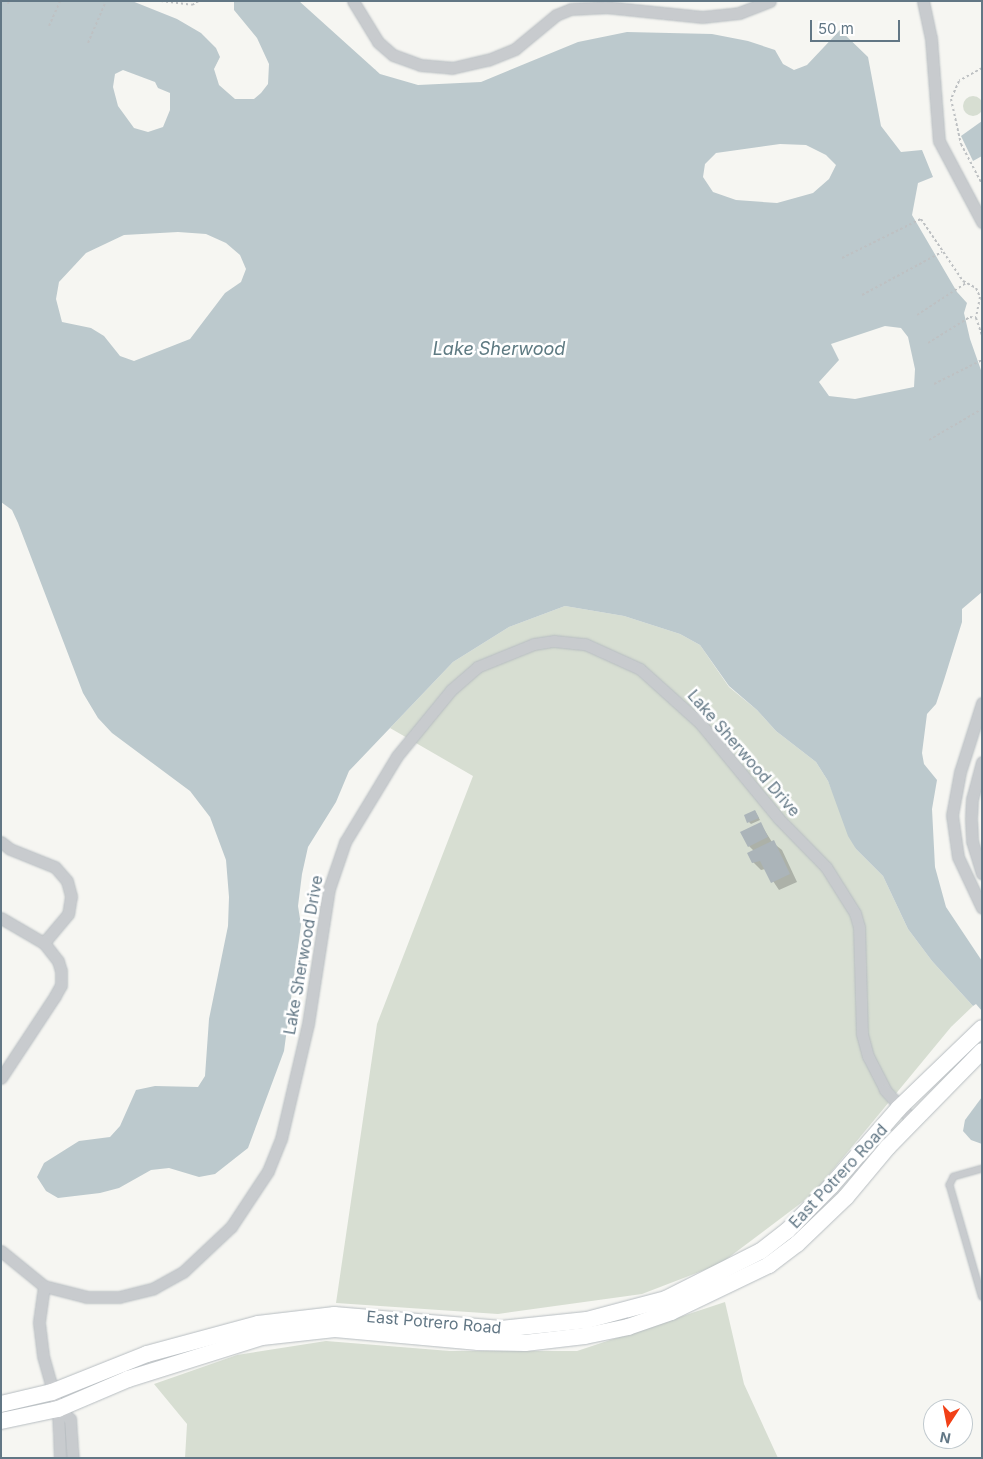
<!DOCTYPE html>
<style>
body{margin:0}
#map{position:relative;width:983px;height:1459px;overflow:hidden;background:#f6f6f2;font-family:Inter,sans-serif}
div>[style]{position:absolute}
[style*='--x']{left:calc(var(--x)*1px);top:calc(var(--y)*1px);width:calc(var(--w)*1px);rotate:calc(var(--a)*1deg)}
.green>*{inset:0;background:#d7ded2}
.round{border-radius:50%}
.water>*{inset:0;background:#bcc9cd}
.shadow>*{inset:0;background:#0003}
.building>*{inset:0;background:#abb4b9}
.path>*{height:2px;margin-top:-1px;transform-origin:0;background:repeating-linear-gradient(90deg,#bec1c3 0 2.5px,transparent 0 5px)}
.roads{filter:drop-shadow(0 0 1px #b7bdc1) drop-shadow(0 0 1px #b7bdc1)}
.lane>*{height:5.5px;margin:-2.75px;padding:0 2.75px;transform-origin:2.75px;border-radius:2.75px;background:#c8cbce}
.street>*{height:11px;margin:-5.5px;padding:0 5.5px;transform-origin:5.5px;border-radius:5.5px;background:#c8cbce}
.secondary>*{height:16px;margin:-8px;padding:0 8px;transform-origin:8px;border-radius:8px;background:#fff}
span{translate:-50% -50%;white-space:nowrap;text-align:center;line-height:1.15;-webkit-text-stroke:5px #fff;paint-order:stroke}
.street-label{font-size:16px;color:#627785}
.water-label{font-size:18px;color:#5e7a82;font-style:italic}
.frame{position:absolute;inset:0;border:2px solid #627785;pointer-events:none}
.north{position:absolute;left:923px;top:1399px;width:50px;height:50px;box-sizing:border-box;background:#fff;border:1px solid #c0c9ce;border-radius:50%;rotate:191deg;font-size:14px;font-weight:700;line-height:20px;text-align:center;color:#627785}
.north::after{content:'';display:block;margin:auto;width:18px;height:22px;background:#f14017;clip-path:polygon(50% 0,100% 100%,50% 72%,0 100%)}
.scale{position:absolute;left:810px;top:20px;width:90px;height:22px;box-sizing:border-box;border:2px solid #627785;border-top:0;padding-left:6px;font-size:15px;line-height:18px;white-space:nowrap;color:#627785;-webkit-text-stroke:4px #fff;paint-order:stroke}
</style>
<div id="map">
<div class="green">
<i class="round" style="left:963px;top:96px;width:20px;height:20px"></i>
<i style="clip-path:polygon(565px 606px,624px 616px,680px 634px,700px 645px,729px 687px,757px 710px,776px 731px,816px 762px,828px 781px,856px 849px,883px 876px,908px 929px,932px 961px,973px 1006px,951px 1027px,813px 1194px,720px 1264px,642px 1294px,498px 1314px,336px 1303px,377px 1024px,473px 776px,390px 728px,453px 662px,509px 627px)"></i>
<i style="clip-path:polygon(725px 1302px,744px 1384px,778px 1458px,185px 1458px,187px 1424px,154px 1384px,237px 1355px,326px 1341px,450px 1351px,577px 1351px)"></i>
</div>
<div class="water">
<i style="clip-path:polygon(evenodd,1px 1px,132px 1px,177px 19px,201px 33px,216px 48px,220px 57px,214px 69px,219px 85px,235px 99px,254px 99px,261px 93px,268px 84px,269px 64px,257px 38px,234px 10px,234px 1px,299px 1px,380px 74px,418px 85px,481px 82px,578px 42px,627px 32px,712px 34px,748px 41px,775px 50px,783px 64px,794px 70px,807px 65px,840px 30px,868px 57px,881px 126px,901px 152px,922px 150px,933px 177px,918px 183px,912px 215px,957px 292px,967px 303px,964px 313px,970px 339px,982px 373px,982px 592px,962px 609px,962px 622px,944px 680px,936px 704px,927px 714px,922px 753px,924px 764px,937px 780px,932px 809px,935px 867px,946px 907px,982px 961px,982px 1011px,976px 1004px,973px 1006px,932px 961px,908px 929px,883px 876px,856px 849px,848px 836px,828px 781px,816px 762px,776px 731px,757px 710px,729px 686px,700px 645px,680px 634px,624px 616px,565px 606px,509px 627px,453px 662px,349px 771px,336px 802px,308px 847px,302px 874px,298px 906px,301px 925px,284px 1051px,248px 1148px,215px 1174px,199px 1177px,169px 1168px,151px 1170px,119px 1188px,100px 1193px,58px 1198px,46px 1191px,37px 1177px,44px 1163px,79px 1141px,110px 1137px,120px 1126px,136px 1090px,155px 1086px,198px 1087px,205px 1076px,209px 1019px,228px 926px,229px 897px,226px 860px,210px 817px,190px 791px,112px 733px,98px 718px,83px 693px,18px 523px,12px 510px,1px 502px,1px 1px,123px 70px,155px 82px,158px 88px,170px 93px,170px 110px,163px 127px,148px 132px,134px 128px,118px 106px,113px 87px,115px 74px,123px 70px,1px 1px,780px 144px,806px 145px,826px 155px,836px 165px,829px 179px,813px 193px,777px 203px,736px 200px,713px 192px,703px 177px,705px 164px,716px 153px,780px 144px,1px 1px,178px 232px,206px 234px,226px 243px,240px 255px,246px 269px,241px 282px,225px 293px,190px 339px,134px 361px,120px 356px,104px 336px,91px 328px,62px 322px,56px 299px,59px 282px,86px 253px,124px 235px,178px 232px,1px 1px,885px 326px,901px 328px,908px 337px,915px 369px,914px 387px,855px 399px,829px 396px,819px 382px,839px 360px,831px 344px,885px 326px)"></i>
<i style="clip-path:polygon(982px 121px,982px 156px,973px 161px,961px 136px)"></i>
<i style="clip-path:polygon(982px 1097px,982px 1144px,971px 1140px,963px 1131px,965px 1120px)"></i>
</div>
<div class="shadow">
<i style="clip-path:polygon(755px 811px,760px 820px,751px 824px,749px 822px)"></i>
<i style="clip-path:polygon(760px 823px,772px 842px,782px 850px,797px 882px,779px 890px,765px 869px,761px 870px,753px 862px,754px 851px,749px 846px)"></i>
</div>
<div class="building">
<i style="clip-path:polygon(755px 810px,759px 818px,747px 823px,744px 815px)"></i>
<i style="clip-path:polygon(761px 822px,768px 837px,748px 847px,740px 832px)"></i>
<i style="clip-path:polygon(774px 840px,790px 874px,771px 883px,760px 861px,752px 863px,747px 853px)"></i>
</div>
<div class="path">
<i style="--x:161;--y:1;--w:31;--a:7"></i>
<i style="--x:192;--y:5;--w:8;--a:-30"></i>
<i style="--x:8;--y:4;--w:3;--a:-72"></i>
<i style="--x:49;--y:26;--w:27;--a:-66"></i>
<i style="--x:88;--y:43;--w:46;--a:-66.8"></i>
<i style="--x:982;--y:68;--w:26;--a:151"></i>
<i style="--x:959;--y:81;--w:20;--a:114"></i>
<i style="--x:951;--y:99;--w:46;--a:77.5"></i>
<i style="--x:961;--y:144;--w:45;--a:62.3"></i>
<i style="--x:842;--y:258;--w:88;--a:-26.3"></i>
<i style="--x:921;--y:219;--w:75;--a:55.9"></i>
<i style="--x:963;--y:281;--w:15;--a:28"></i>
<i style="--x:976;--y:288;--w:10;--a:66"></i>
<i style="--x:980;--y:297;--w:21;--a:101"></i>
<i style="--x:976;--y:318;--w:18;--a:71"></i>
<i style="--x:862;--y:295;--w:91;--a:-28.3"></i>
<i style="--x:917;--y:315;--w:59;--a:-33.1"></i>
<i style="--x:928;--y:343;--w:49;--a:-31.8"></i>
<i style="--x:970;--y:317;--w:6;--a:9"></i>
<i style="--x:934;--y:384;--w:54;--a:-26.6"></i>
<i style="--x:929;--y:440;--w:61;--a:-30.3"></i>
</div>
<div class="roads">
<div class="lane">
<i style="--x:982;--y:1169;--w:29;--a:164"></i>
<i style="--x:954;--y:1177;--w:9;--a:117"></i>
<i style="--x:950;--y:1185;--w:116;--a:73.9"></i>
</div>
<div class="street">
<i style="--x:353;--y:1;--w:48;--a:58.6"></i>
<i style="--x:378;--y:42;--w:20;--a:41"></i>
<i style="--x:393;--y:55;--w:29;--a:20"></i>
<i style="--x:420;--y:65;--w:32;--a:5"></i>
<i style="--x:452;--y:68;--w:37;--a:-13"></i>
<i style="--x:488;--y:60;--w:29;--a:-22"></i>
<i style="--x:515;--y:49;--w:53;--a:-39.7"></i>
<i style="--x:556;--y:15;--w:16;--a:-22"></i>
<i style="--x:571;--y:9;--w:34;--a:-3"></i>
<i style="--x:605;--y:7;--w:98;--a:5.9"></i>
<i style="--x:702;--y:17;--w:37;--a:-6"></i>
<i style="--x:739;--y:13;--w:33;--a:-21"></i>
<i style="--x:923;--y:1;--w:38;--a:78"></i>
<i style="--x:931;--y:38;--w:103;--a:85.6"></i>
<i style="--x:939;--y:141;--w:92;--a:62"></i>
<i style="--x:982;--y:703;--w:72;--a:107.7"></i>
<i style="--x:960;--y:772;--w:44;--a:100.5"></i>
<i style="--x:952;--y:815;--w:42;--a:81.9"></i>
<i style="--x:958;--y:857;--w:56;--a:64.8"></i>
<i style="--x:982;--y:762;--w:38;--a:105"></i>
<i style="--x:972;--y:799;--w:20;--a:93"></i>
<i style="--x:971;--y:819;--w:22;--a:87"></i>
<i style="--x:972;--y:841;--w:34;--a:73"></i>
<i style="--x:1;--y:842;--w:11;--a:38"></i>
<i style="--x:10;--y:849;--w:48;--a:21.8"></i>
<i style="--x:55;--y:867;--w:18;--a:49"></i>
<i style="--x:67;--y:881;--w:16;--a:75"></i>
<i style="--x:71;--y:896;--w:18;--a:99"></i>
<i style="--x:68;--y:914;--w:38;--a:130"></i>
<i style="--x:1;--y:918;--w:50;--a:30.2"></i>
<i style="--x:44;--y:943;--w:23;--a:52"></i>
<i style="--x:58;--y:961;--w:10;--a:73"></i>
<i style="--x:61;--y:971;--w:14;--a:90"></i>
<i style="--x:61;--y:985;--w:13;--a:119"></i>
<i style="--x:55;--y:996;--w:98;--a:123.4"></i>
<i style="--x:1;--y:1251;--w:55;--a:39.1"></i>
<i style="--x:44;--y:1286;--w:44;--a:14.3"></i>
<i style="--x:87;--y:1297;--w:32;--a:0"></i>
<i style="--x:119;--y:1297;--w:36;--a:-14"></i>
<i style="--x:154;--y:1288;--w:33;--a:-29"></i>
<i style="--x:183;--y:1272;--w:66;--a:-43.2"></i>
<i style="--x:231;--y:1227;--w:67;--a:-56.5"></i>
<i style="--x:268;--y:1171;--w:35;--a:-68"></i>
<i style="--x:281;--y:1139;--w:118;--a:-76.8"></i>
<i style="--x:308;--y:1024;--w:137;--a:-81.2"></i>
<i style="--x:329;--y:889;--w:50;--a:-71.2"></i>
<i style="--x:345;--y:842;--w:100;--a:-58.8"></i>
<i style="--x:397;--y:756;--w:85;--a:-50.7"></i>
<i style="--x:451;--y:690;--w:35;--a:-41"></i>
<i style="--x:477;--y:667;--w:61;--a:-22"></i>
<i style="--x:534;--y:644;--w:20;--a:-9"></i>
<i style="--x:554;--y:641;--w:31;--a:6"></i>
<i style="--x:585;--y:644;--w:60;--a:24.4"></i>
<i style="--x:640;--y:669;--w:81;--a:42"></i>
<i style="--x:700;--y:723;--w:124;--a:50.5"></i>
<i style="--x:779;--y:819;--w:67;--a:45.6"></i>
<i style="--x:826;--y:867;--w:54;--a:57.8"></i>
<i style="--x:855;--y:913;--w:15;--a:74"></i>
<i style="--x:859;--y:927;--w:107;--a:88.4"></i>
<i style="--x:862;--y:1034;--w:23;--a:75"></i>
<i style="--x:868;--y:1056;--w:38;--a:63"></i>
<i style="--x:885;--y:1090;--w:42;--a:47.9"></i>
<i style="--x:44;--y:1286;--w:37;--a:98"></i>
<i style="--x:39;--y:1323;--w:33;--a:83"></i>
<i style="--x:43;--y:1356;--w:55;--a:74.2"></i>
<i style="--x:58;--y:1409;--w:49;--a:87.7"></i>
<i style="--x:58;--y:1409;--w:16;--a:40"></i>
<i style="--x:70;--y:1419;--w:39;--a:86"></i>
</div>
<div class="secondary">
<i style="--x:1;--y:1404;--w:52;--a:-13.2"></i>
<i style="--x:52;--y:1392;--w:102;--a:-21.8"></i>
<i style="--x:147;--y:1354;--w:115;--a:-15.1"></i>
<i style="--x:258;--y:1324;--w:77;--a:-6.8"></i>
<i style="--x:334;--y:1315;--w:168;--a:4.8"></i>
<i style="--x:501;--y:1329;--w:86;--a:-6"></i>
<i style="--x:587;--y:1320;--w:82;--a:-14.9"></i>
<i style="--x:666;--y:1299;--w:106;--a:-26.8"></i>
<i style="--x:761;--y:1251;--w:33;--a:-38"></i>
<i style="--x:787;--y:1231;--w:63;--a:-45.6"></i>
<i style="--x:831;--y:1186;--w:103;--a:-48.9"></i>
<i style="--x:899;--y:1108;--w:115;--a:-43.9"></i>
<i style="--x:1;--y:1421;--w:58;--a:-11.9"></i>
<i style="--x:58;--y:1409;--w:76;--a:-23.2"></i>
<i style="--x:128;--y:1379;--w:140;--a:-17.4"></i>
<i style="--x:262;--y:1337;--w:73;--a:-6.3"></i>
<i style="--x:335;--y:1329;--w:144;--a:5.2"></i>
<i style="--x:478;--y:1342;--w:47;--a:1.2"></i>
<i style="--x:525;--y:1343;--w:60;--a:-6.7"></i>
<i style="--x:585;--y:1336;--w:44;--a:-11.8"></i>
<i style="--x:628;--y:1327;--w:46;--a:-19.2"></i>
<i style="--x:671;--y:1312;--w:109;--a:-25.6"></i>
<i style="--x:769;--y:1265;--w:35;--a:-37"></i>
<i style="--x:797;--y:1244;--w:68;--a:-43.8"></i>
<i style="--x:846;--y:1197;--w:65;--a:-50"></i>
<i style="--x:888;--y:1147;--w:134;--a:-45.6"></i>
</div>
</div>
<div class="street-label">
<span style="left:744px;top:753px;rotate:49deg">Lake Sherwood Drive</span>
<span style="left:303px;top:955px;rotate:-80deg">Lake Sherwood Drive</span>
<span style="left:838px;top:1176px;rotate:-47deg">East Potrero Road</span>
<span style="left:434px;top:1322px;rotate:5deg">East Potrero Road</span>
</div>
<div class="water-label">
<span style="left:499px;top:349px">Lake Sherwood</span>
</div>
<div class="frame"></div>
<div class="north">N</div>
<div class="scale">50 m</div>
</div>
